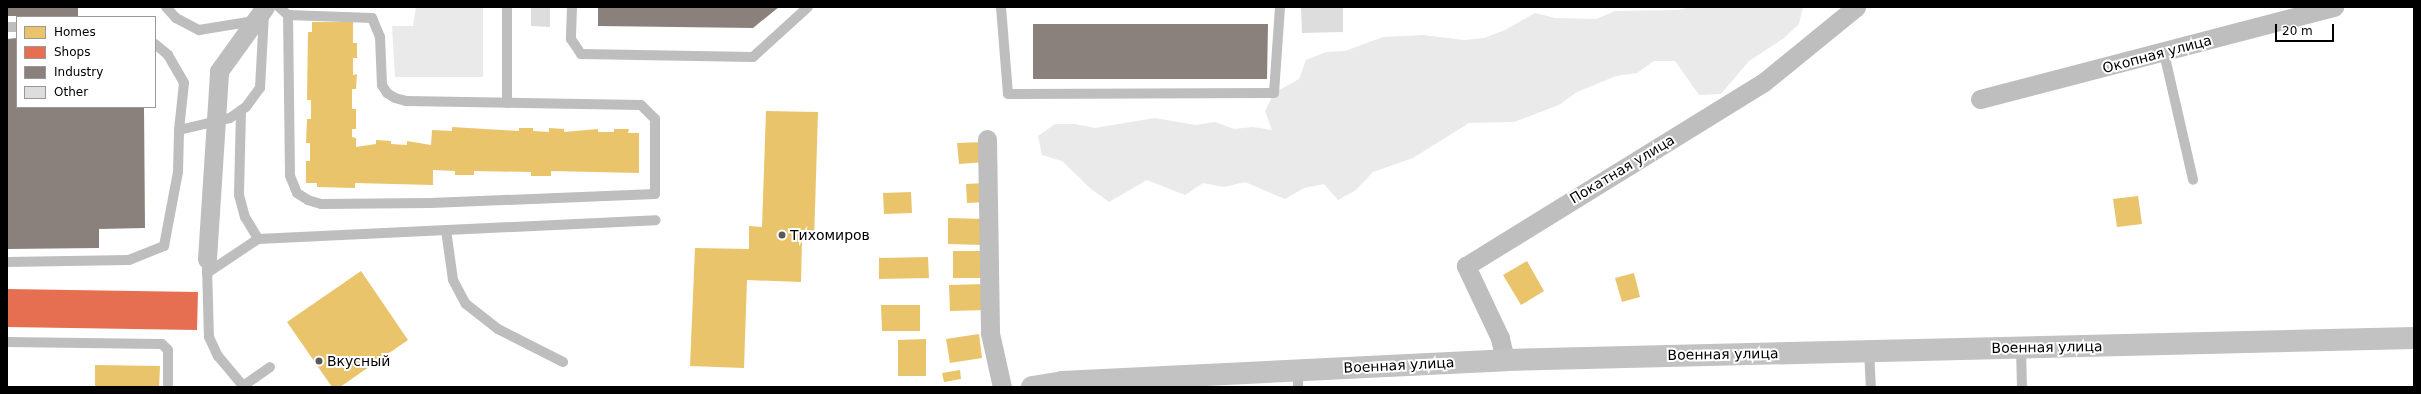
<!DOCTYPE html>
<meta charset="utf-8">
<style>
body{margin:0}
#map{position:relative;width:2421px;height:394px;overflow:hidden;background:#fff;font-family:"DejaVu Sans",sans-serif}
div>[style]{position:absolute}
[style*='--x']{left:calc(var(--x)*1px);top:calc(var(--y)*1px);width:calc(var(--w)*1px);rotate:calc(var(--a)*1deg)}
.green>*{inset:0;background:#eaeaea}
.homes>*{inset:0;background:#e9c46a}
.shops>*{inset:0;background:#e76f51}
.industry>*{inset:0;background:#8a817c}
.building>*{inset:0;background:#ddd}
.service>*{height:10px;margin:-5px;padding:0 5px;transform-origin:5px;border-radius:5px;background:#bebebe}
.minor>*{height:19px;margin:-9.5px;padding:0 9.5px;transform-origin:9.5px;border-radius:9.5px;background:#bebebe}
.secondary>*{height:22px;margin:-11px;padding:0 11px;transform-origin:11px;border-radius:11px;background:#c2c2c2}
.minor-bridge>*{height:19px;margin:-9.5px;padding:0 9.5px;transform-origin:9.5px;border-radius:9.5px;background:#bebebe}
.dots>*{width:11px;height:11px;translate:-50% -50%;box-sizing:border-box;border:2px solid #fff;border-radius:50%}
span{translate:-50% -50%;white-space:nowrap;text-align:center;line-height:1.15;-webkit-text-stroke:4px #fff;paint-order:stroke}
.street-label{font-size:14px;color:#000}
.poi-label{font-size:14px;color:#000}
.left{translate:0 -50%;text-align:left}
.frame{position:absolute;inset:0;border:8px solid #000;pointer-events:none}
.legend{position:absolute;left:16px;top:16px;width:140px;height:92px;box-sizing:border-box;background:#fff;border:1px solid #999;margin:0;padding:5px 7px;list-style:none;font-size:12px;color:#000}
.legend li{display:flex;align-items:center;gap:8px;height:20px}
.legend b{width:20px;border:1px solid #999}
.scale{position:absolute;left:2275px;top:24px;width:59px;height:18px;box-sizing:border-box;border:2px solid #000;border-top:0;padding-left:5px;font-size:12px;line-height:14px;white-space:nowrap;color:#000;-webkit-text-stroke:3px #fff;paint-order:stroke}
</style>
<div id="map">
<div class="green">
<i style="clip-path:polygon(416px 7px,483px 7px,483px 77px,395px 77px,392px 26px,413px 26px)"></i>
<i style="clip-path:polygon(1691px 7px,1803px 7px,1799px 24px,1784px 38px,1749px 61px,1721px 94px,1699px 95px,1675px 61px,1654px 61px,1637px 73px,1616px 76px,1577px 92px,1559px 105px,1514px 122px,1469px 123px,1413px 158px,1373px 172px,1356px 190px,1338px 200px,1324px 184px,1304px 188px,1285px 199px,1245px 182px,1224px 187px,1203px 183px,1185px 195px,1147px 180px,1109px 202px,1091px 189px,1062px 161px,1042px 155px,1038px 136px,1055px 124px,1075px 124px,1095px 128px,1155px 118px,1196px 125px,1215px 122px,1234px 129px,1253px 127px,1272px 130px,1265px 111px,1274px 93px,1299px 79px,1306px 60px,1326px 52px,1345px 51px,1383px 37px,1423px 35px,1464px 40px,1484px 38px,1505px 30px,1535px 13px,1555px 18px,1596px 19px,1615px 11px,1678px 10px)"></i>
</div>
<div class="homes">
<i style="clip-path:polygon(312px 22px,353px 22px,353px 43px,357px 43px,357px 58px,353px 58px,353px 75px,357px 74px,356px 89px,352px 89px,352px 109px,356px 109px,356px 129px,352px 129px,352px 137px,356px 138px,356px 147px,376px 144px,376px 140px,391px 141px,391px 144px,407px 145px,407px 141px,431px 145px,432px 130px,452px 131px,452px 127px,519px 131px,519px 128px,533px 128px,533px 131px,549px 132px,549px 128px,564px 129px,564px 132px,598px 129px,598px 132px,614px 132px,614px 129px,629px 129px,628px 133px,639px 133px,639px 173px,551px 171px,551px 176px,531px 176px,531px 172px,474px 171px,474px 175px,455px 175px,455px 171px,433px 170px,433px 185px,355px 183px,355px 188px,317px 187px,317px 183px,306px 183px,306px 161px,310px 161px,310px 143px,306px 143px,307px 119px,311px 119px,311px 100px,307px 100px,308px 32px,312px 32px)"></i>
<i style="clip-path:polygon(766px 111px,818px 112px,814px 241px,802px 241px,801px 282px,747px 280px,744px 368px,690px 366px,695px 248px,749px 249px,749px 226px,762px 227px)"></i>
<i style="clip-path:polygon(984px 142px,985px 162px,959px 164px,957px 143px)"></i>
<i style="clip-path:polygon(986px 183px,987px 202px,967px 203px,966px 184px)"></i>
<i style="clip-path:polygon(911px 192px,912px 213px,884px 214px,883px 193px)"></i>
<i style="clip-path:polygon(2138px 196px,2142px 224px,2117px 227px,2113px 199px)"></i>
<i style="clip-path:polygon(948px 218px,984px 219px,983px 245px,948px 244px)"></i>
<i style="clip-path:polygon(953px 251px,987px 251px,987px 278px,953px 278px)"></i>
<i style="clip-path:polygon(928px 257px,929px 278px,879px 279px,879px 258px)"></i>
<i style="clip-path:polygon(1527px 261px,1544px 291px,1521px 305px,1503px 275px)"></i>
<i style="clip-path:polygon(361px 271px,408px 340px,340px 387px,332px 387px,287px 322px)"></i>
<i style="clip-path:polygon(1634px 273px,1640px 297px,1622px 302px,1615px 278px)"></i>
<i style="clip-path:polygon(986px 284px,987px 310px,950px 311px,949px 285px)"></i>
<i style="clip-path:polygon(881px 305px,920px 305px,920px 331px,882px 331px)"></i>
<i style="clip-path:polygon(979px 334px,982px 358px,950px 363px,946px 339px)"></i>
<i style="clip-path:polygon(926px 339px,926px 376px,898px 376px,898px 340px)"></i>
<i style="clip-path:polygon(95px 365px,160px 366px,159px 387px,95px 387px)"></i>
<i style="clip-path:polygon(960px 370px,961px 379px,944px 382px,942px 373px)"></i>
</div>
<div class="shops">
<i style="clip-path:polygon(7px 289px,198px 292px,197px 330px,7px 327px)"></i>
</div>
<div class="industry">
<i style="clip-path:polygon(7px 7px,78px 7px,78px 16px,7px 16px)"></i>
<i style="clip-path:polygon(598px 7px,779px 7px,753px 28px,598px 26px)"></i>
<i style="clip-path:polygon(1033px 24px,1268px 24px,1267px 79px,1033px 79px)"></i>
<i style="clip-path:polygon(17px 38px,17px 107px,144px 107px,145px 228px,99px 229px,99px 248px,7px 249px,7px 39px)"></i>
</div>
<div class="building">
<i style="clip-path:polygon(531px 7px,550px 7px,550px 27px,531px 26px)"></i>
<i style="clip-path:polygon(1301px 7px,1343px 7px,1343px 32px,1302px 33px)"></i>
</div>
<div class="service">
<i style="--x:166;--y:7;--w:15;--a:48"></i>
<i style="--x:176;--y:18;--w:26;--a:28"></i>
<i style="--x:199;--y:30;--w:56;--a:-9.3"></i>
<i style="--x:279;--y:7;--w:12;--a:42"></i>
<i style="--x:288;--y:15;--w:84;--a:2"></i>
<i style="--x:372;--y:18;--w:21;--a:67"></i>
<i style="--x:380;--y:37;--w:48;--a:87.6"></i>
<i style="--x:382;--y:85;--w:9;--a:58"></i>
<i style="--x:387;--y:93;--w:9;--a:32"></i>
<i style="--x:395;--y:98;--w:11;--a:15"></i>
<i style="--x:406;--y:101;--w:235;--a:1"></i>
<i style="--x:641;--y:105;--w:20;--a:45"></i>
<i style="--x:655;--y:119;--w:75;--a:90"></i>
<i style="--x:655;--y:194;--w:225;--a:177.7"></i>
<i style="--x:430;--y:203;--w:109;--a:179.5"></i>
<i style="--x:321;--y:204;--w:14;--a:-163"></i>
<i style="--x:308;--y:200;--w:13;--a:-148"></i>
<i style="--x:297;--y:193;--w:18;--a:-112"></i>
<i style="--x:290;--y:176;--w:161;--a:-90.7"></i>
<i style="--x:572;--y:7;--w:32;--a:92"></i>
<i style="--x:571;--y:39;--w:18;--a:56"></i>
<i style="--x:581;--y:54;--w:172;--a:1"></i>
<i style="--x:753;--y:57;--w:74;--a:-42.3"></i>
<i style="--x:1001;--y:7;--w:87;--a:85.4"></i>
<i style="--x:1008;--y:94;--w:266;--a:-0.2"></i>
<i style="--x:1274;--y:93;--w:86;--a:-86"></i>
<i style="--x:7;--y:27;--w:10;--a:0"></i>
<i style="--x:155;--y:44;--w:17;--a:40"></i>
<i style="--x:168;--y:55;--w:32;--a:60"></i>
<i style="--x:184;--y:83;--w:47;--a:96.1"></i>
<i style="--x:2164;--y:53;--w:130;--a:77.1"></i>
<i style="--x:507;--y:103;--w:96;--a:-90"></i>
<i style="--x:241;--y:111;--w:84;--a:91.4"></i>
<i style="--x:239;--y:195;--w:23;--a:75"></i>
<i style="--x:245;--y:217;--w:26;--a:59"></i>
<i style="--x:446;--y:230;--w:50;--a:82"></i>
<i style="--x:453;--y:280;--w:27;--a:62"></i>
<i style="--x:466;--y:304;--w:41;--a:38"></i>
<i style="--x:498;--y:329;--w:73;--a:26.9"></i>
<i style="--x:7;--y:262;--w:122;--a:-0.9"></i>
<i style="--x:129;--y:260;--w:38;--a:-22"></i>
<i style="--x:164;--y:246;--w:75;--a:-79.3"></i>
<i style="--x:178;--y:172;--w:42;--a:-88.6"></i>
<i style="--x:179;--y:130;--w:52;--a:-13.2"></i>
<i style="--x:230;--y:118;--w:19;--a:-35"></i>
<i style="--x:246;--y:107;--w:24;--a:-54"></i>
<i style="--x:260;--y:88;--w:75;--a:-86.9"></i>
<i style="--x:207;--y:267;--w:70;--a:88.4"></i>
<i style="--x:209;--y:337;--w:21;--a:65"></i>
<i style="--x:218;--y:356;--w:40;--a:50"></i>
<i style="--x:207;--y:273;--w:61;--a:-33.7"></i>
<i style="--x:258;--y:239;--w:398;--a:-2.7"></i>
<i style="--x:7;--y:342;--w:155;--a:0.7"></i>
<i style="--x:162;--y:344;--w:8;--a:45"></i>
<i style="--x:168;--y:350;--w:37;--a:90"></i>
<i style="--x:2021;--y:347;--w:40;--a:88.6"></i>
<i style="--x:1869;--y:351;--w:36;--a:87"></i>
<i style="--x:1298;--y:371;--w:16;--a:90"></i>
<i style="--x:243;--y:386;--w:33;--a:-35"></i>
</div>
<div class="minor">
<i style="--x:219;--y:71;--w:79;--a:-54.3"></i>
<i style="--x:1980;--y:99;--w:366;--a:-14.6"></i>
<i style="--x:987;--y:139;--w:194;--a:89.1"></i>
<i style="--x:990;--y:333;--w:55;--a:77.5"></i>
<i style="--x:1505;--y:360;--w:23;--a:-103"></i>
<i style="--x:1500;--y:338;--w:80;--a:-115.3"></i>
<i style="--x:1466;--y:266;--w:350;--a:-31.7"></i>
<i style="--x:1764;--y:82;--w:119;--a:-39.2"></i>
</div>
<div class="secondary">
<i style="--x:1032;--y:387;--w:30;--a:-9"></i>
<i style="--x:1062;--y:382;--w:444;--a:-2.8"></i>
<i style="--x:1505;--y:360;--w:909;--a:-1.39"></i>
</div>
<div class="minor-bridge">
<i style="--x:207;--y:259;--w:188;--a:-86.3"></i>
</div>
<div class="dots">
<i style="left:782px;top:235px;background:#595959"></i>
<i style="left:319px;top:361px;background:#595959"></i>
</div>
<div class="street-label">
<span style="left:2157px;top:54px;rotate:-15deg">Окопная улица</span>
<span style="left:1622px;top:169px;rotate:-31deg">Покатная улица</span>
<span style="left:2047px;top:347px;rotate:-1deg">Военная улица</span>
<span style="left:1723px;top:354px;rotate:-1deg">Военная улица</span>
<span style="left:1399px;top:365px;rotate:-3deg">Военная улица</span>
</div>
<div class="poi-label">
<span class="left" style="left:790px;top:235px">Тихомиров</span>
<span class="left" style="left:327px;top:361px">Вкусный</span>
</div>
<div class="frame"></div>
<ul class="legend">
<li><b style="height:11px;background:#e9c46a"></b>Homes</li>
<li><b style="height:11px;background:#e76f51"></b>Shops</li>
<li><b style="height:11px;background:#8a817c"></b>Industry</li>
<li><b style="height:11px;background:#ddd"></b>Other</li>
</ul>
<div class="scale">20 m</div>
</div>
